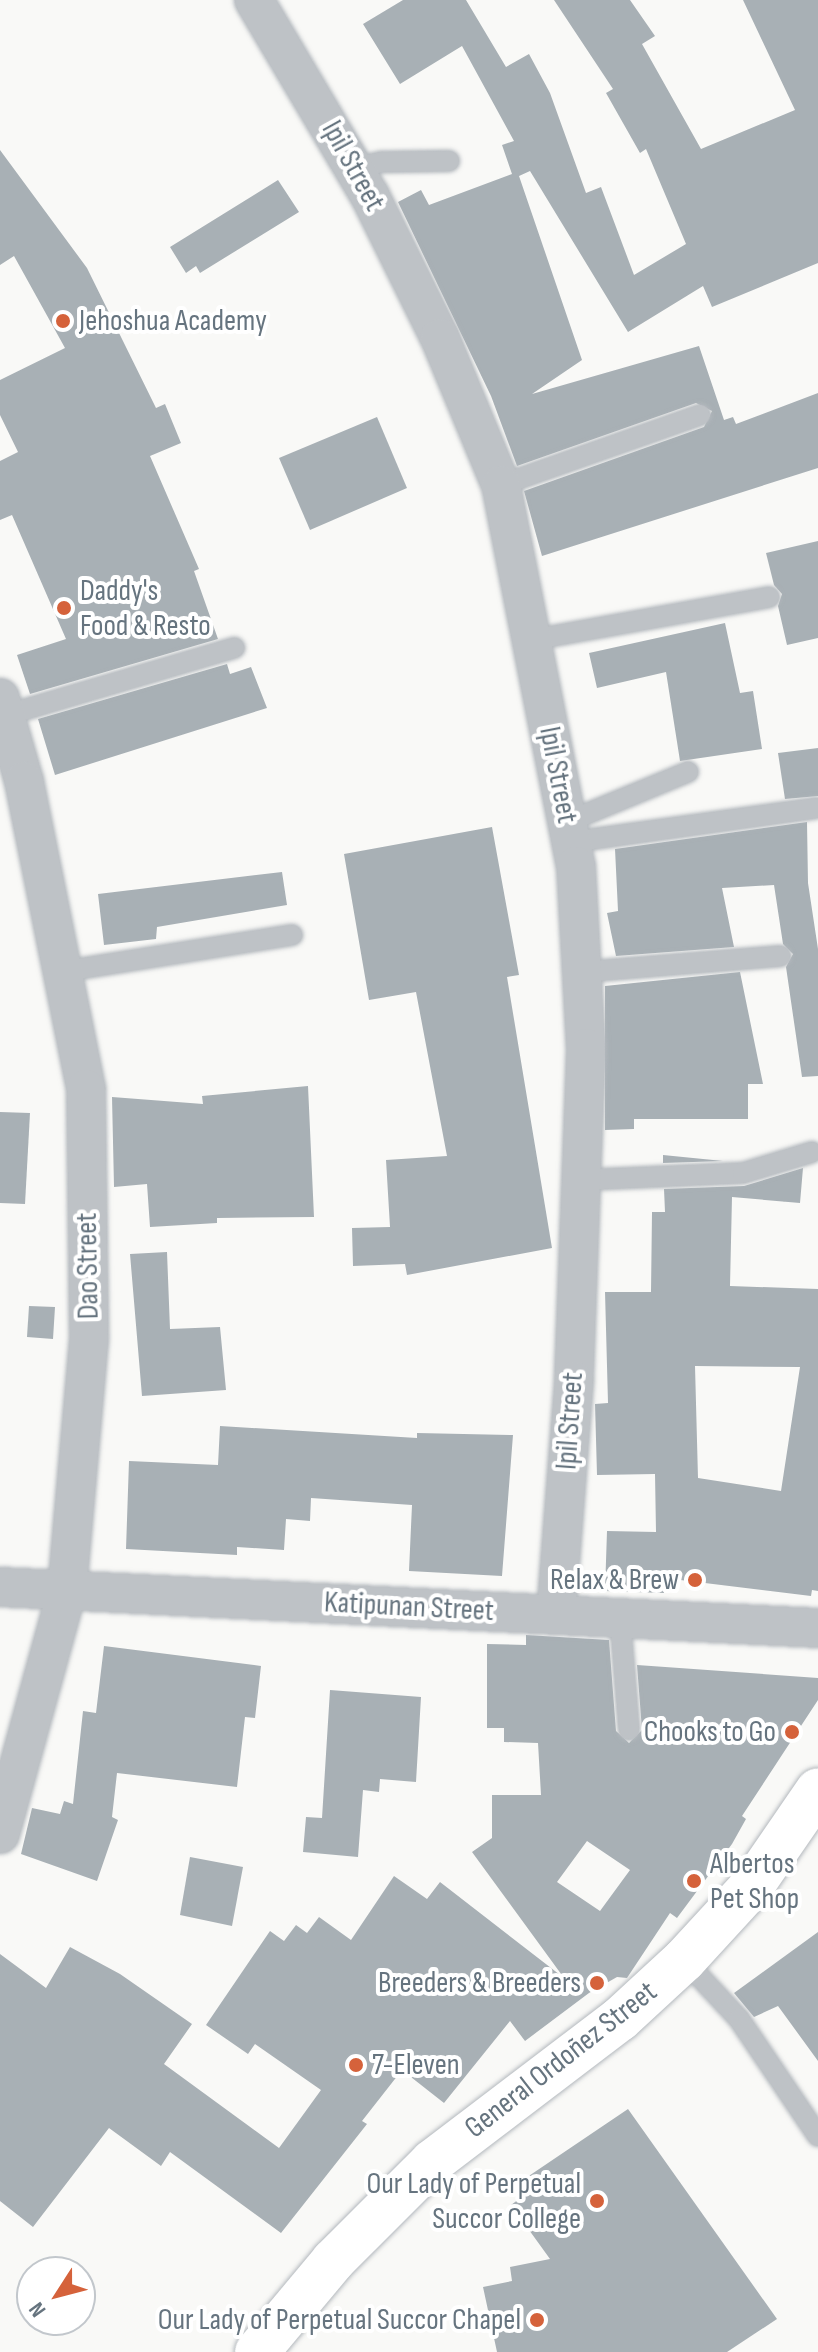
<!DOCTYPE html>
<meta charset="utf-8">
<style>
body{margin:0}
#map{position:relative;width:818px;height:2352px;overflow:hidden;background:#f9f9f7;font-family:"Sofia Sans Condensed",sans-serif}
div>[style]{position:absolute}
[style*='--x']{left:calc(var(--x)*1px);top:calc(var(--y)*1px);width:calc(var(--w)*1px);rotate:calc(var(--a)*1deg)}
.building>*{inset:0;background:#a8b0b5}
.roads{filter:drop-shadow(0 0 2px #b3b8bd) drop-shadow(0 0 2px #b3b8bd)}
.service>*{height:20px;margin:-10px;padding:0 10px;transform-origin:10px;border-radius:10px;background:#bec2c6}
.minor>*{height:38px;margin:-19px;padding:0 19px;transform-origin:19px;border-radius:19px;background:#bec2c6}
.secondary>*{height:44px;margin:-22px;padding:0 22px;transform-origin:22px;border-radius:22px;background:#fff}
.dots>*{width:22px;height:22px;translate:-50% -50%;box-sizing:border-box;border:4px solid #fff;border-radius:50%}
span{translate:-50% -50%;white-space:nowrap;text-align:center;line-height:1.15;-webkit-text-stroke:8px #fff;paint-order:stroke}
.street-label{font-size:30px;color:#66747f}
.poi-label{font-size:30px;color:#66747f}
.left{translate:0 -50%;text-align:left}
.right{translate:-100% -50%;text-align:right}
.north{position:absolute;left:16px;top:2256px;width:80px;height:80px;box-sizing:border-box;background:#fff;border:2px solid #c2c7cc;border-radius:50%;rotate:234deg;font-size:22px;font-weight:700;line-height:32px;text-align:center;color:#66747f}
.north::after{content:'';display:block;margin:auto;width:28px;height:36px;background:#d5623b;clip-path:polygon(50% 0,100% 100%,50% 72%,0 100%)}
</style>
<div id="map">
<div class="building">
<i style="clip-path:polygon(403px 0,466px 0,506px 67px,529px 54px,550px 93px,586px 193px,601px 187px,634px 275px,686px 244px,646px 149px,640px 153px,606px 93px,613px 89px,554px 0,630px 0,655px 36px,642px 44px,701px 149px,795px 110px,743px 0,818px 0,818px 263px,712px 307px,703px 286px,628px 332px,530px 171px,519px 176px,582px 360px,532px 394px,699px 346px,724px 420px,733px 417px,736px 424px,818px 393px,818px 468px,542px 556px,524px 491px,704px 427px,712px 411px,696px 403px,517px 466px,491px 396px,398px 202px,421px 190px,429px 205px,512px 174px,502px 145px,514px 141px,462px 46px,400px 84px,363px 24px)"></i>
<i style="clip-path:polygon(0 150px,87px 268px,156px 408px,165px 404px,181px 443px,150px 456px,199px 569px,194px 571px,218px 639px,30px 694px,17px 655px,66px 639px,12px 515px,0 520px,0 461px,18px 452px,0 415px,0 380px,65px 348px,14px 256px,0 265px)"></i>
<i style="clip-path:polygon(278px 180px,299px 212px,200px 273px,196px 266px,186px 273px,170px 247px)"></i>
<i style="clip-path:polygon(377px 417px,407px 488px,310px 530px,279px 458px)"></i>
<i style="clip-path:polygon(818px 541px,818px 638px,787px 645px,778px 606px,782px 594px,774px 585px,766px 553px)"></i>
<i style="clip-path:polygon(725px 623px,740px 693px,753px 691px,762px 749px,680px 761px,666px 672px,597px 688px,589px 653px)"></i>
<i style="clip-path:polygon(227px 664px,230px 674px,251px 667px,267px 708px,55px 775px,38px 719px)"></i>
<i style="clip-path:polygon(818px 748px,818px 796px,785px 799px,778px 753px)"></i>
<i style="clip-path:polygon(807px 822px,808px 883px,818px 949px,818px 1076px,802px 1077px,786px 967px,793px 954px,783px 944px,774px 885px,722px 888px,734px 947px,616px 956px,607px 913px,618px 911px,615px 849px)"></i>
<i style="clip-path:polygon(492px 827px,519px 975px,507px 977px,552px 1248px,407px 1275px,405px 1264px,353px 1266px,352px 1228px,390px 1227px,386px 1160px,447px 1156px,416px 992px,369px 1000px,344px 854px)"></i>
<i style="clip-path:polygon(282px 872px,287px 905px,157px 927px,156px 939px,104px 945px,98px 894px)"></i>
<i style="clip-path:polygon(740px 972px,763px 1084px,748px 1084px,748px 1119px,634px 1119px,634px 1129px,605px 1130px,605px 986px)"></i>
<i style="clip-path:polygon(308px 1086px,314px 1217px,217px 1218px,217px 1223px,150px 1227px,147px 1184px,114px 1187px,112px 1097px,203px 1104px,202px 1096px)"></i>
<i style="clip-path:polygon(0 1112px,30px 1113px,25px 1204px,0 1203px)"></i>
<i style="clip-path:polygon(663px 1155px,723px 1161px,663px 1163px)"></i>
<i style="clip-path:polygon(evenodd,803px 1168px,800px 1203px,732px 1197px,730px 1286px,818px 1289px,818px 1591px,812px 1590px,811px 1596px,664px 1578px,664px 1593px,605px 1591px,607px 1531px,656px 1532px,655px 1474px,597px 1475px,595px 1404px,608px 1403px,605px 1292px,651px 1292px,652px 1212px,665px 1212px,664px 1189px,744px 1186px,803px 1168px,695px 1366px,800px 1367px,781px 1491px,698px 1478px,695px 1366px)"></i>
<i style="clip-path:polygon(167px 1252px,170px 1329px,220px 1327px,226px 1390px,142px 1396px,130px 1254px)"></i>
<i style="clip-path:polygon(29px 1306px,55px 1307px,53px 1339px,27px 1337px)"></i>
<i style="clip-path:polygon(220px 1426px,417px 1438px,417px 1433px,513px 1435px,502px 1576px,409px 1571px,412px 1505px,311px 1498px,310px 1521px,286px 1519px,284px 1550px,237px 1547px,237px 1555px,126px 1549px,129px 1461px,218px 1465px)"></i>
<i style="clip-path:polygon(evenodd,526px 1635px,609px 1640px,616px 1731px,629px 1743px,642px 1730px,637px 1665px,818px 1678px,818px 1700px,742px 1816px,746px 1819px,732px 1844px,677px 1918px,670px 1913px,627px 1978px,617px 1977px,589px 1993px,525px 2041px,510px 2021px,444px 2103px,402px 2070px,362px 2121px,367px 2124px,281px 2233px,170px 2152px,161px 2166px,109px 2128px,33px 2227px,0 2201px,0 1954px,46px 1988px,70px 1947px,120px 1974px,192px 2024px,164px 2064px,279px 2148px,321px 2090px,255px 2044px,248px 2054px,206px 2025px,270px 1931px,284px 1941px,296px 1925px,307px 1933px,319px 1917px,351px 1940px,394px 1876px,427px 1899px,440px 1882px,564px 1978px,472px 1852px,492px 1838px,492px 1795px,541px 1795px,538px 1743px,504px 1742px,504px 1728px,487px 1728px,487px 1644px,526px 1645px,526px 1635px,587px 1841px,630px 1870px,600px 1911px,557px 1882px,587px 1841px)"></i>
<i style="clip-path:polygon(104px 1646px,261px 1666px,255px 1718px,245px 1717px,237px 1787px,117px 1773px,112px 1817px,118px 1820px,97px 1881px,21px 1854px,32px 1808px,60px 1814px,64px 1801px,73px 1804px,83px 1711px,96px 1713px)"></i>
<i style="clip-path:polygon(330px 1690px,421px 1697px,416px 1782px,380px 1779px,379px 1792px,363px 1790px,358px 1857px,303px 1852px,306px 1817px,322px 1818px)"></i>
<i style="clip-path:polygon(190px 1857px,243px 1867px,232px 1926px,180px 1915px)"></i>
<i style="clip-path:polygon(818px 1932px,818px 2061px,778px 2006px,754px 2017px,734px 1993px)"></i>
<i style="clip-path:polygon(628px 2109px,777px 2319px,727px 2352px,497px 2352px,483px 2287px,512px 2281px,510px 2267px,550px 2259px,511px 2205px,519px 2199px,511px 2188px)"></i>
</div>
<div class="roads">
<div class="service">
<i style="--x:355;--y:168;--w:28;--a:-13"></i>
<i style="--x:382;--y:162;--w:67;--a:-0.9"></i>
<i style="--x:501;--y:485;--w:211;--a:-19.4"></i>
<i style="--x:531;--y:640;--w:242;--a:-10.2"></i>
<i style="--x:6;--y:715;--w:238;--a:-16.4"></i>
<i style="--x:567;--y:822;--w:131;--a:-22.5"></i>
<i style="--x:571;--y:842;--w:247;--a:-7.9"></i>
<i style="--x:65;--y:971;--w:230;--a:-9"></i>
<i style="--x:582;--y:972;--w:199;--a:-4.6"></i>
<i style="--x:580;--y:1180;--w:163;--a:-2.5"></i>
<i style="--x:743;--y:1173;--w:72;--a:-16.9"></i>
<i style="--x:620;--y:1617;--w:113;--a:85.4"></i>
<i style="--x:684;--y:1960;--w:81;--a:47"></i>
<i style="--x:739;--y:2019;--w:141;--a:56"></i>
</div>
<div class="minor">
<i style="--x:254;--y:0;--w:228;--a:59.4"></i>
<i style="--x:370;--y:196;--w:158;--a:63.8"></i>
<i style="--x:440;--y:338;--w:159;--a:67.5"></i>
<i style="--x:501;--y:485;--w:388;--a:78.9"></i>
<i style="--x:576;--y:866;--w:182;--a:86.9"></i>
<i style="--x:586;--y:1048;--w:333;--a:92.1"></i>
<i style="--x:574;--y:1381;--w:233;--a:94.4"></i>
<i style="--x:0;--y:698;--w:86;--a:73.9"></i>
<i style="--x:24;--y:781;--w:314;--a:78.6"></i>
<i style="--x:86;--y:1089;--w:250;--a:89.3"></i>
<i style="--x:89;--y:1339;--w:253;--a:95"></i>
<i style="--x:67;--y:1591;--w:252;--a:105.4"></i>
<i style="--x:0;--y:1587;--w:819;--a:2.87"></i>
</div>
<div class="secondary">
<i style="--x:257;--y:2352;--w:119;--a:-50.1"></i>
<i style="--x:333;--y:2261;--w:140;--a:-45"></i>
<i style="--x:432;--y:2162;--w:236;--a:-37.3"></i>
<i style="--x:620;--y:2019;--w:87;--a:-42.7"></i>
<i style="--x:684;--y:1960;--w:100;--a:-47.4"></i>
<i style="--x:752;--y:1886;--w:116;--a:-55.5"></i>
</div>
</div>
<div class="dots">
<i style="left:63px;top:321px;background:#d5623b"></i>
<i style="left:64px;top:608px;background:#d5623b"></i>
<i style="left:695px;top:1580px;background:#d5623b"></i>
<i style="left:792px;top:1732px;background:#d5623b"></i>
<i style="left:694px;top:1881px;background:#d5623b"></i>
<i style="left:597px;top:1983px;background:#d5623b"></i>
<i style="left:356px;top:2065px;background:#d5623b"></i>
<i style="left:597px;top:2201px;background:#d5623b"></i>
<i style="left:537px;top:2320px;background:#d5623b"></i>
</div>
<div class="street-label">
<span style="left:353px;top:166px;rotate:61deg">Ipil Street</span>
<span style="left:558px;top:775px;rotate:79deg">Ipil Street</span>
<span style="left:88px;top:1266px;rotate:-91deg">Dao Street</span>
<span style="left:570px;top:1421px;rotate:-86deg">Ipil Street</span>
<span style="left:409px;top:1607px;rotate:3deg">Katipunan Street</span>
<span style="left:561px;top:2060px;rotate:-38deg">General Ordoñez Street</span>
</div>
<div class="poi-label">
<span class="left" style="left:79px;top:321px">Jehoshua Academy</span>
<span class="left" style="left:80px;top:608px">Daddy's<br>Food &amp; Resto</span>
<span class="right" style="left:679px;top:1580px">Relax &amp; Brew</span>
<span class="right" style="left:776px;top:1732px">Chooks to Go</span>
<span class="left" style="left:710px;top:1881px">Albertos<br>Pet Shop</span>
<span class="right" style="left:581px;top:1983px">Breeders &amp; Breeders</span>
<span class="left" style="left:372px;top:2065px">7-Eleven</span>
<span class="right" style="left:581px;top:2201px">Our Lady of Perpetual<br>Succor College</span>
<span class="right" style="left:521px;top:2320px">Our Lady of Perpetual Succor Chapel</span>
</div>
<div class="north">N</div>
</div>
